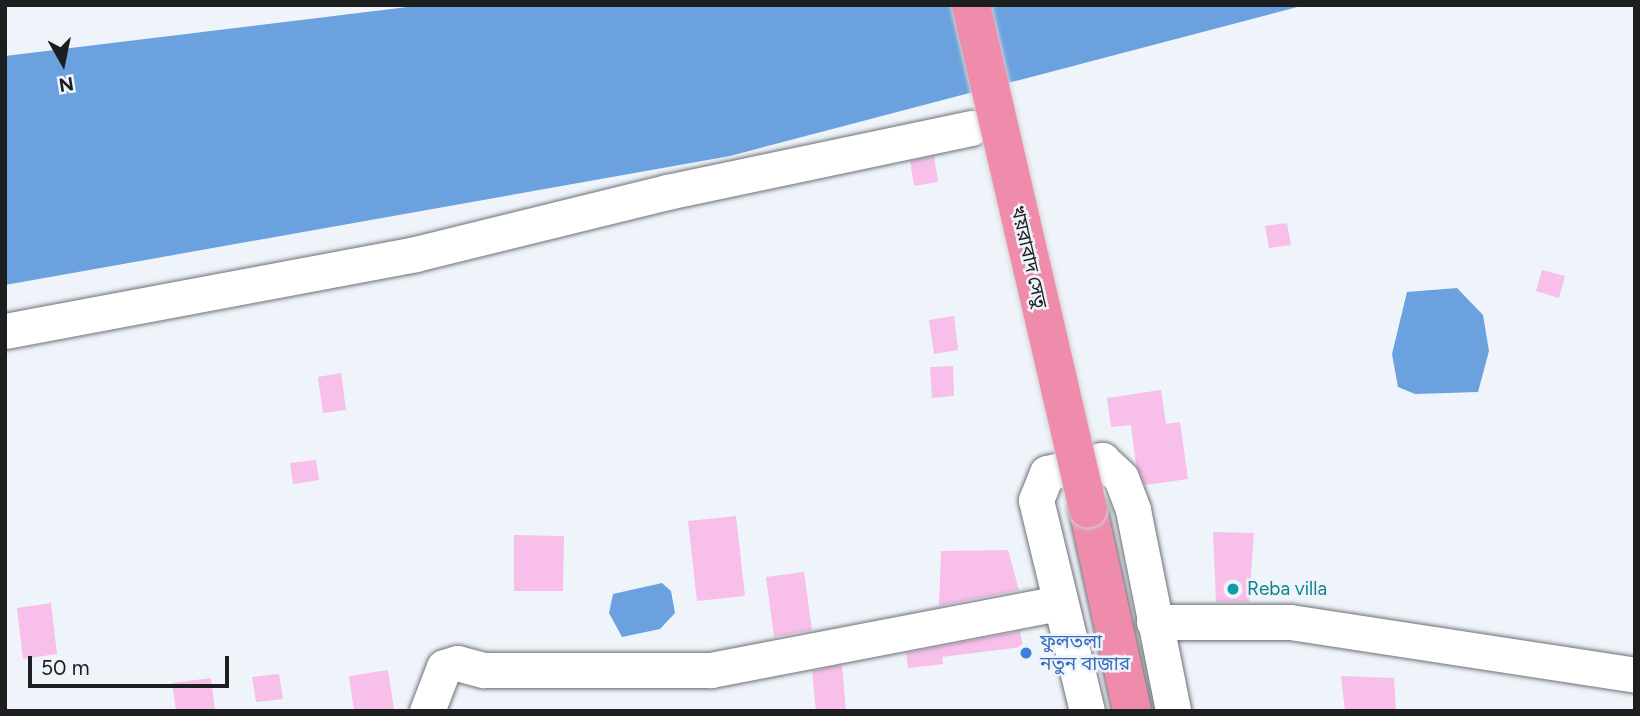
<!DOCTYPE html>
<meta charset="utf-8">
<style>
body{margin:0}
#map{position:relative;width:1640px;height:716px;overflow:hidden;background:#eff4fa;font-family:Figtree,"Noto Sans Bengali",sans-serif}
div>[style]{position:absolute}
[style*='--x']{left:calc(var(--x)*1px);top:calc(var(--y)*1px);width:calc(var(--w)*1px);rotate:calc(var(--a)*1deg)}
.water>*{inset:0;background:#6aa1de}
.building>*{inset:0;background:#f7bfea}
.roads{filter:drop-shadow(0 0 2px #6e7278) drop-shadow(0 0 2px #6e7278)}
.minor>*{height:35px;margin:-17.5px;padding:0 17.5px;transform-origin:17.5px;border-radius:17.5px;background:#fff}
.highway>*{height:38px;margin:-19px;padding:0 19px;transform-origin:19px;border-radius:19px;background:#f08cab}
.bridges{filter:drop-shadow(0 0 2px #d2d2d2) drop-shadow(0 0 2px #d2d2d2)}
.highway-bridge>*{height:38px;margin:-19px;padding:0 19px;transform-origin:19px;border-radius:19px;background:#f08cab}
.dots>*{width:19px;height:19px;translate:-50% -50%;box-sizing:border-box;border:4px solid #eff4fa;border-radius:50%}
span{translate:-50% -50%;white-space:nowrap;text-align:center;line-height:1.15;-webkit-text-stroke:5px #eff4fa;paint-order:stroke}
.street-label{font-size:19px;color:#1c1e20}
.culture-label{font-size:19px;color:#0d838f}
.left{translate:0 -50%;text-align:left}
.shop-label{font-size:19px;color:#366cbe}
.frame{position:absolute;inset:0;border:7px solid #1c1e20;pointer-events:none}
.north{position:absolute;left:28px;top:28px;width:70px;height:70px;-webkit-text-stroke:5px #eff4fa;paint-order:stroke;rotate:171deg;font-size:19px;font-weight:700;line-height:28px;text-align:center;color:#1c1e20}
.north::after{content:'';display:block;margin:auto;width:24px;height:32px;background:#1c1e20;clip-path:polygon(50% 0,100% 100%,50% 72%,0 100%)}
.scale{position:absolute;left:28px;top:656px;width:201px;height:32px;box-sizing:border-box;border:4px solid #1c1e20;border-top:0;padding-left:9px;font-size:21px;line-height:24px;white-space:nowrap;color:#1c1e20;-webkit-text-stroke:5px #eff4fa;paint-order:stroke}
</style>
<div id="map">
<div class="water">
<i style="clip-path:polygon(424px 5px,1305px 5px,730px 156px,5px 285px,5px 56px)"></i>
<i style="clip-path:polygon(1457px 288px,1483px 315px,1489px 351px,1478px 392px,1415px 394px,1398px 387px,1392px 354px,1407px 292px)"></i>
<i style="clip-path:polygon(662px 583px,671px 591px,675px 613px,660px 629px,622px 637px,609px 613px,613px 594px)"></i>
</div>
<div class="building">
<i style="clip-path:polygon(934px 156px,938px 182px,914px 186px,910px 161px)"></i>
<i style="clip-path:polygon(1287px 223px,1291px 245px,1269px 248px,1265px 226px)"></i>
<i style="clip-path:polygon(1542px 270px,1565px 276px,1559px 298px,1536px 291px)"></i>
<i style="clip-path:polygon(954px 316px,958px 350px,934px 354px,929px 320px)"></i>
<i style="clip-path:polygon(953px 366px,954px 396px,932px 398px,930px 367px)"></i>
<i style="clip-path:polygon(341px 373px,346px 410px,323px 413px,318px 377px)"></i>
<i style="clip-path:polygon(1161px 390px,1166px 424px,1180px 422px,1188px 479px,1145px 485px,1136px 465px,1131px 425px,1111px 427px,1107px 398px)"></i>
<i style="clip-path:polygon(316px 460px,319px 480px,293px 484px,290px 463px)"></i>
<i style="clip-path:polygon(736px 516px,745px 596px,697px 601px,688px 521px)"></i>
<i style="clip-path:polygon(1213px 532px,1254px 533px,1249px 602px,1216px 602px)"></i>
<i style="clip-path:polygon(514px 535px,564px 536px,563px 591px,514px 591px)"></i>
<i style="clip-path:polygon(1008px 550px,1019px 590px,939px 606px,941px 551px)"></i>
<i style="clip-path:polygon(804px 572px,812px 630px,774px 637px,766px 577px)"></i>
<i style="clip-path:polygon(51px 603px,57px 654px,23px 659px,17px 608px)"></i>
<i style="clip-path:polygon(1020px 631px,1023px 647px,942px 657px,943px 664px,908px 668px,906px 653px)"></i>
<i style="clip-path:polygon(842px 665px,846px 711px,816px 711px,812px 671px)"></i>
<i style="clip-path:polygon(388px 670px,394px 709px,354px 711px,349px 676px)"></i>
<i style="clip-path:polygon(279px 674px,283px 699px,256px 702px,252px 677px)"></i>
<i style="clip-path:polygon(1341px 676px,1394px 678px,1396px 711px,1345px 711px)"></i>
<i style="clip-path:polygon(211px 678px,215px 711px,176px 711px,172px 683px)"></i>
</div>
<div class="roads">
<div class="minor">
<i style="--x:5;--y:331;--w:417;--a:-10.6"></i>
<i style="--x:415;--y:254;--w:260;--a:-13.8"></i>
<i style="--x:667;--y:192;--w:311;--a:-11.9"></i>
<i style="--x:1154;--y:622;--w:136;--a:0"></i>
<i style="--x:1290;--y:622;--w:349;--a:8.7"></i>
<i style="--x:427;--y:711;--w:47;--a:-68.9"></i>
<i style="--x:444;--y:667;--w:14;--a:-17"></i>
<i style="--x:457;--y:663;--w:28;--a:15"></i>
<i style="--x:484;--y:670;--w:227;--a:0"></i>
<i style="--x:711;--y:670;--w:355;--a:-10.9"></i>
<i style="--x:1087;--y:711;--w:217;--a:-103.6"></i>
<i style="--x:1036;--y:500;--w:29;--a:-68"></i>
<i style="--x:1047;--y:473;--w:57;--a:-13.3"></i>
<i style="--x:1102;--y:460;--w:26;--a:43"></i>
<i style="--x:1121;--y:478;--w:34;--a:69"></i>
<i style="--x:1133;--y:510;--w:205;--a:78.7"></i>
</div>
<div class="highway">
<i style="--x:1088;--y:509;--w:207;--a:77.7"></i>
</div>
</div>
<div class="bridges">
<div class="highway-bridge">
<i style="--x:971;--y:5;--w:517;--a:76.93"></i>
</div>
</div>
<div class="dots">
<i style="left:1233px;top:589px;background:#0f9aa8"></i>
<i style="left:1026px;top:653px;background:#3f7fe0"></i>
</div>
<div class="street-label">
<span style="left:1029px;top:257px;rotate:77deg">খয়রাবাদ সেতু</span>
</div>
<div class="culture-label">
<span class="left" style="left:1247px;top:589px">Reba villa</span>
</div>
<div class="shop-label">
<span class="left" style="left:1040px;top:653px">ফুলতলা<br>নতুন বাজার</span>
</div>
<div class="frame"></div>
<div class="north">N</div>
<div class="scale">50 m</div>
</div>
